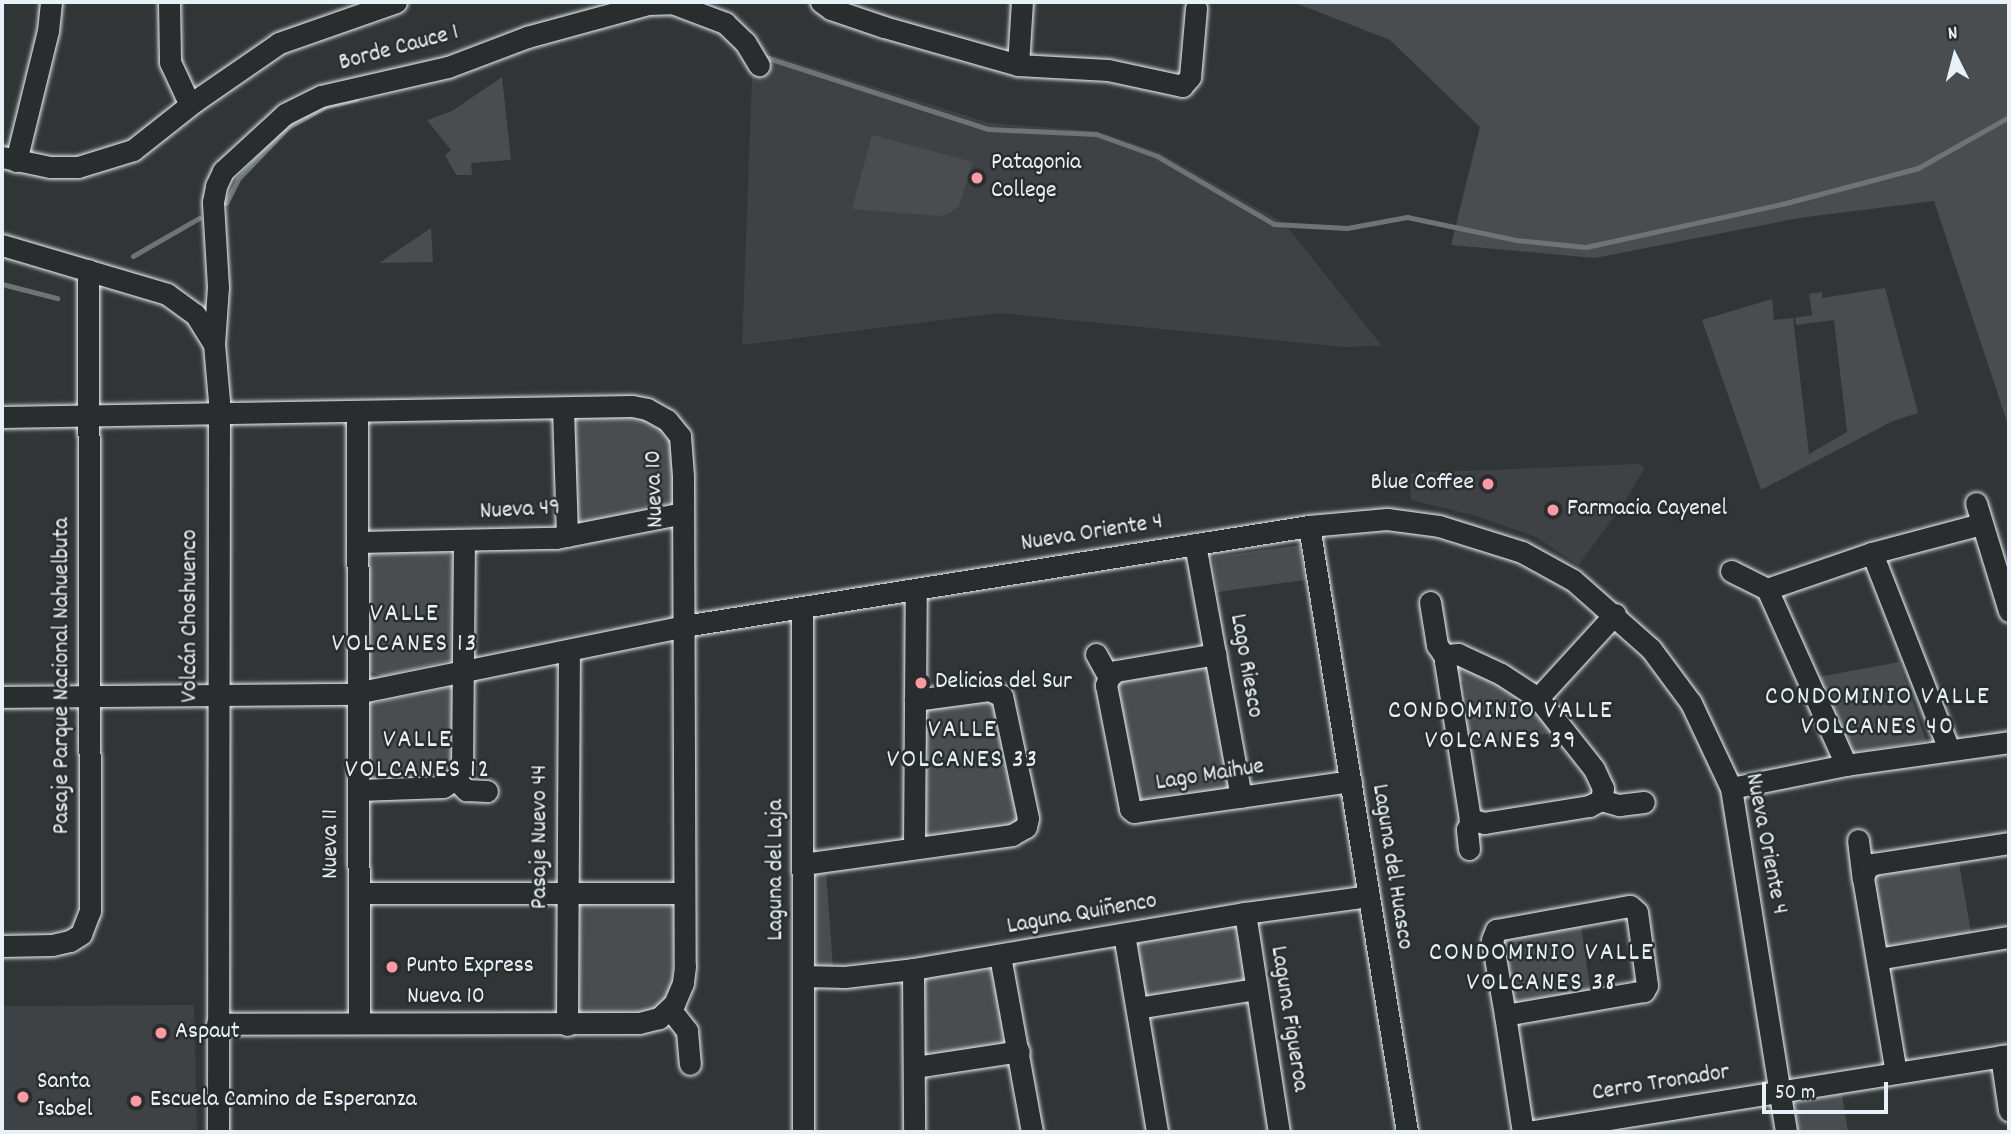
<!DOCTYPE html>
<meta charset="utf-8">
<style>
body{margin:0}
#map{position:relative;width:2011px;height:1134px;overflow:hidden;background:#323536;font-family:Dekko,sans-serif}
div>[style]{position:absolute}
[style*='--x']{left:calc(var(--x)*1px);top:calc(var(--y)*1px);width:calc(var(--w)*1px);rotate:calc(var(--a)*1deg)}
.built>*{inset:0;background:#3f4244}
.green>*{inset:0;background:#494d4f}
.stream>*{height:5px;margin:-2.5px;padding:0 2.5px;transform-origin:2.5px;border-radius:2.5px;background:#6e7376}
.roads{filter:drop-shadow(0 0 2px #e8f1f8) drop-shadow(0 0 2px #e8f1f8)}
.minor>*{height:21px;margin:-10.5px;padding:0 10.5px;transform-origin:10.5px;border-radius:10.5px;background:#2a2d2e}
.dots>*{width:19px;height:19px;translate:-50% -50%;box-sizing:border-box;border:4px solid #2a2d2e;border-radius:50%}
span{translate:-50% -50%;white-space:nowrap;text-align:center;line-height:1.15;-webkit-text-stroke:5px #2a2d2e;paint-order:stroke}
.street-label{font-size:24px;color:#e8f1f8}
.poi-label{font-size:24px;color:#e8f1f8}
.left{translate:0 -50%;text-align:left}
.right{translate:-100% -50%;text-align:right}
.neighbourhood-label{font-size:26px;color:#e8f1f8;letter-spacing:2px}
.frame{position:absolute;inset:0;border:4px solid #e8f1f8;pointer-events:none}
.north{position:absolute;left:1920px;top:21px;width:70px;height:70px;-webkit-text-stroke:5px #2a2d2e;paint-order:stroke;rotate:354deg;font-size:19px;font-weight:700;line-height:28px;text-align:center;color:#e8f1f8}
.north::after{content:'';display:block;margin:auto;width:24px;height:32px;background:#e8f1f8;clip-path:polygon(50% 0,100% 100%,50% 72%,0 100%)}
.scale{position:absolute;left:1762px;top:1082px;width:126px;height:32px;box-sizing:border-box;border:4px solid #e8f1f8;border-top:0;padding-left:9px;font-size:21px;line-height:24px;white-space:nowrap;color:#e8f1f8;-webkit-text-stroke:5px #2a2d2e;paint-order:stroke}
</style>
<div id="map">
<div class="built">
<i style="clip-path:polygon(773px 55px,989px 123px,1097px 131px,1161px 153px,1285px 224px,1382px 346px,1345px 347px,999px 313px,742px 345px,752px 77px)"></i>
<i style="clip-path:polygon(1637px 464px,1645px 467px,1621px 508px,1578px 565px,1536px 537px,1477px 516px,1411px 500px,1411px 473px)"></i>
<i style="clip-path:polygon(194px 1005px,197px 1132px,2px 1132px,2px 1006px)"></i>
</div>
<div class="green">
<i style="clip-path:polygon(1293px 2px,2009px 2px,2009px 428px,1934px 201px,1799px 218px,1595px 258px,1451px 245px,1480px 127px,1390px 40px)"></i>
<i style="clip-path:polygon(502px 77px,511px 160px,471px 163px,472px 175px,456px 175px,445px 155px,451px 150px,427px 120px,452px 111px)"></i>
<i style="clip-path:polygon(872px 135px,973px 162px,959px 206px,948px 214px,939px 216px,852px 209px)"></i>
<i style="clip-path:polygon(431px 228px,433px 262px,379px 263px)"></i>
<i style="clip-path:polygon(1885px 288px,1918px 413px,1893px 421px,1761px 490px,1702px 320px,1772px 299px,1774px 320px,1793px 318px,1809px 454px,1847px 432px,1834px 320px,1796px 325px,1795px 318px,1812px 315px,1809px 294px,1822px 292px,1822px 298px)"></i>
<i style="clip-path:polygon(643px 416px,665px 429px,673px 446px,673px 507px,574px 525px,570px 423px,574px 417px)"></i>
<i style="clip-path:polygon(1300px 545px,1305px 580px,1218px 592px,1213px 557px)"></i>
<i style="clip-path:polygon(369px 550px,445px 550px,456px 560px,457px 655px,452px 660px,382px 676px,371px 672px,367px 665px)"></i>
<i style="clip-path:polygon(1899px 662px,1926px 741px,1851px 753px,1818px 677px)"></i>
<i style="clip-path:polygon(1212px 664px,1234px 787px,1141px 809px,1112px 681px)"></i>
<i style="clip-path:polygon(1461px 664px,1530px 702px,1557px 732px,1465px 747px,1461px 725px,1469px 718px,1464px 681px,1454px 681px,1454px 668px)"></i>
<i style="clip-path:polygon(455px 686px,460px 753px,445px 779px,376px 784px,368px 779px,368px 711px,371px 704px)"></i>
<i style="clip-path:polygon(991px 695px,1020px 825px,924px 838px,919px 714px,926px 704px)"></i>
<i style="clip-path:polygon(1958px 857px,1972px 938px,1957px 940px,1950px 935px,1901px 943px,1896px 950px,1886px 951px,1873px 873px)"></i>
<i style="clip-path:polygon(826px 871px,833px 967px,820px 967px,812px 957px,813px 880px,814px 875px)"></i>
<i style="clip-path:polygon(667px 897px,675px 904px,672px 990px,658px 1007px,640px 1012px,575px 1013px,575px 899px)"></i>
<i style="clip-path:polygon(1580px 918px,1591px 995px,1579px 992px,1530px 1000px,1530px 1005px,1514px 1008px,1498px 935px)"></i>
<i style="clip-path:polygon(1239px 925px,1250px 981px,1143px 1001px,1136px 943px)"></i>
<i style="clip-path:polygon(994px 969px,1009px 1044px,924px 1060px,921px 982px,931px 977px)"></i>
<i style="clip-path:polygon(1842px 1094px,1848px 1132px,1798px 1132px,1794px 1103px)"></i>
</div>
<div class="stream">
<i style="--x:765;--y:57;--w:234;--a:17.9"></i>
<i style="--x:988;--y:129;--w:108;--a:2.7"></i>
<i style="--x:1096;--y:134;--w:65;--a:19.8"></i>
<i style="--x:1157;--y:156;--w:135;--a:30.2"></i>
<i style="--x:1274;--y:224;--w:73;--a:3.1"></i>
<i style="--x:1347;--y:228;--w:61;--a:-10.4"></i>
<i style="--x:1407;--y:217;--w:111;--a:11.9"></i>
<i style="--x:1516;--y:240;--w:70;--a:5.7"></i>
<i style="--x:1586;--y:247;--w:201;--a:-12.4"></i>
<i style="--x:1782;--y:204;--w:141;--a:-14.8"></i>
<i style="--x:1918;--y:168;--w:104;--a:-29.3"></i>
<i style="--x:226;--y:203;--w:27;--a:-63"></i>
<i style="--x:238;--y:179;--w:72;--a:-46.1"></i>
<i style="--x:288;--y:127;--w:43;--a:-28.9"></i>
<i style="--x:326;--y:106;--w:31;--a:-13"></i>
<i style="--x:133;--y:256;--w:76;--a:-29.9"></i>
<i style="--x:2;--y:284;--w:57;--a:14.3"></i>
</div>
<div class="roads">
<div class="minor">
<i style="--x:169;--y:2;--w:60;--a:89"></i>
<i style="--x:170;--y:62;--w:47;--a:65.1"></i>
<i style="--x:821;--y:2;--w:12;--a:35"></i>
<i style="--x:831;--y:9;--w:56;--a:18.8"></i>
<i style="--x:884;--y:27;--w:139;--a:15.8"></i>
<i style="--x:1018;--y:65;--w:90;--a:3.2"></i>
<i style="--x:1108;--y:70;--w:76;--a:12.2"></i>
<i style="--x:1182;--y:86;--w:12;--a:-48"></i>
<i style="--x:1190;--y:77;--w:69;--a:-85"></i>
<i style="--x:1018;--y:65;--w:63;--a:-86.4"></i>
<i style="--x:2;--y:157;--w:49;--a:11.8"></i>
<i style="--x:50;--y:167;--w:28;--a:0"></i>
<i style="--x:78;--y:167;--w:58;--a:-17.2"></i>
<i style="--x:133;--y:150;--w:79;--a:-38.3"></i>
<i style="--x:195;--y:101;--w:102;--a:-34.6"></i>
<i style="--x:279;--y:43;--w:124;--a:-19.3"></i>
<i style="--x:16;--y:161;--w:134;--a:-76.2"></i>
<i style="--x:48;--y:31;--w:29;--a:-84"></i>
<i style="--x:2;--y:245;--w:172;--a:16.5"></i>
<i style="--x:167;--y:294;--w:34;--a:36"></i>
<i style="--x:195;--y:314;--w:36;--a:58"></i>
<i style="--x:214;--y:344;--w:57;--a:85"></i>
<i style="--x:219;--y:401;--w:731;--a:90.08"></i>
<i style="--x:214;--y:344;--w:57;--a:-86"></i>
<i style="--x:218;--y:287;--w:85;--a:-93.4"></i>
<i style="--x:213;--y:202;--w:16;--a:-79"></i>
<i style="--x:216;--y:186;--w:17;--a:-65"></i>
<i style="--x:223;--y:171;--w:84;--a:-42.6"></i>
<i style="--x:285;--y:114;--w:40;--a:-26.6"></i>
<i style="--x:321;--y:96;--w:130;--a:-12.9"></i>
<i style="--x:448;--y:67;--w:85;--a:-20.8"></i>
<i style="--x:527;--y:37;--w:125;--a:-15.3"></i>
<i style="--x:648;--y:4;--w:24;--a:-2"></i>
<i style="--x:672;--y:3;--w:57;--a:20.7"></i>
<i style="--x:725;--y:23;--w:28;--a:44"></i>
<i style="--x:745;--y:42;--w:27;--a:59"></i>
<i style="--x:563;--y:408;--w:128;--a:88.2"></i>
<i style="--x:357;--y:412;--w:611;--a:89.81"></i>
<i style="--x:2;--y:417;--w:630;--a:-1"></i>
<i style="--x:632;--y:406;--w:15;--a:11"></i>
<i style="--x:647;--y:409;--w:23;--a:29"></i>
<i style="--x:667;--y:420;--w:21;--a:51"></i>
<i style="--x:680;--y:436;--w:40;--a:85.7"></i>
<i style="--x:683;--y:476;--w:490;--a:89.8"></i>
<i style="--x:685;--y:966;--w:17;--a:97"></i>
<i style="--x:683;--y:983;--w:23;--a:113"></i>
<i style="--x:674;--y:1004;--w:21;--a:137"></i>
<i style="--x:659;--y:1018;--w:21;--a:166"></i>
<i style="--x:639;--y:1023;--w:422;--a:179.9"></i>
<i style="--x:1976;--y:503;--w:113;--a:73"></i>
<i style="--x:1309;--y:526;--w:614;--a:80.81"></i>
<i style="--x:358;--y:542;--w:198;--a:-1.2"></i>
<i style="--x:556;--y:538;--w:129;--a:-11.1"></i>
<i style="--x:1195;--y:544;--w:257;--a:79.7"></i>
<i style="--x:1872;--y:553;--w:211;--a:68.6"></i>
<i style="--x:1731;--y:571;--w:40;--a:26.6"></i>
<i style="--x:1767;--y:589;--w:193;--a:65.8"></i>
<i style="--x:1846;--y:765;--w:165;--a:-8"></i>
<i style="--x:1767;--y:589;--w:111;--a:-18.9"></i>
<i style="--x:1872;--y:553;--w:113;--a:-14.9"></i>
<i style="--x:1430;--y:602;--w:44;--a:80.8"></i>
<i style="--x:1437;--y:645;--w:14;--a:56"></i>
<i style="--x:802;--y:607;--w:525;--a:89.89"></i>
<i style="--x:1096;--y:654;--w:26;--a:61"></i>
<i style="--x:1109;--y:677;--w:9;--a:111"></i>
<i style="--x:1106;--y:685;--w:126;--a:79"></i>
<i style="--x:1130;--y:809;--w:5;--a:37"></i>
<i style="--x:1134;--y:812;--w:219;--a:-8.1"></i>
<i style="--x:1458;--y:654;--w:47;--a:24.9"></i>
<i style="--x:1501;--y:674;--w:44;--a:33"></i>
<i style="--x:1538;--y:698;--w:90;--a:51.7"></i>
<i style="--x:1594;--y:769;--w:21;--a:65"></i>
<i style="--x:1603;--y:788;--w:12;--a:99"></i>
<i style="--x:1601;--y:800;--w:13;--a:153"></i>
<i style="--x:1589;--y:806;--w:106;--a:170.8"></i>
<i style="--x:1484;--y:823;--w:15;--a:-164"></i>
<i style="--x:1470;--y:819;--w:160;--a:-99"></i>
<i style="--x:1445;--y:661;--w:7;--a:-63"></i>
<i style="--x:1448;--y:655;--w:10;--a:-6"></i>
<i style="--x:1109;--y:677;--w:9;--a:-41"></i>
<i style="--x:1116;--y:671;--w:101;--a:-9.6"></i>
<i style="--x:2;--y:697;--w:349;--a:-0.5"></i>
<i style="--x:351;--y:694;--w:340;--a:-11.5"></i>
<i style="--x:684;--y:626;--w:633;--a:-9.09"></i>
<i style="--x:1309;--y:526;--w:78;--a:-5.1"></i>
<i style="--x:1387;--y:519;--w:52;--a:7.7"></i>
<i style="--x:1439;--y:526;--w:87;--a:17.4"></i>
<i style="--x:1522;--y:552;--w:58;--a:28.8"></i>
<i style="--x:1573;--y:580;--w:104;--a:41.5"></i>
<i style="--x:1651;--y:649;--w:67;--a:53.5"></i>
<i style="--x:1691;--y:703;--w:94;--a:64.8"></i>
<i style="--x:1731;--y:788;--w:348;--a:80.9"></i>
<i style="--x:1538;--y:698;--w:114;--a:-47.5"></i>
<i style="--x:455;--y:779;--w:16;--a:45"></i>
<i style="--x:466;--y:790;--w:21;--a:3"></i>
<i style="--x:1731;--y:788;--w:117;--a:-11.3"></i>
<i style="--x:359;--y:790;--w:84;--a:-2"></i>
<i style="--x:443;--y:787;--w:14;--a:-34"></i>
<i style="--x:455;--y:779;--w:13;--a:-58"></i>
<i style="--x:462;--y:768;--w:228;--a:-89.5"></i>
<i style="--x:1601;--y:800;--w:19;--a:16"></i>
<i style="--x:1619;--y:805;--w:25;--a:-7"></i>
<i style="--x:1858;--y:840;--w:38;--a:83"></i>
<i style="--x:914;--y:848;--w:259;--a:-89.6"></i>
<i style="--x:1469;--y:849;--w:20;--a:-96"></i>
<i style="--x:1467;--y:829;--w:9;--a:-58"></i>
<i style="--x:803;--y:864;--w:211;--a:-7.9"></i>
<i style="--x:1012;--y:835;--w:16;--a:-30"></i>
<i style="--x:1026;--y:827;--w:9;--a:-77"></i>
<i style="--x:1028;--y:818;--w:125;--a:-102"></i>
<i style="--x:1002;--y:696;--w:14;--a:-155"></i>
<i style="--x:989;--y:690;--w:75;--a:172.3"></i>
<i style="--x:359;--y:893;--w:325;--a:0"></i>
<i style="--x:1630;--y:906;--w:9;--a:41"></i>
<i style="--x:1637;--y:912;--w:74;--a:82.2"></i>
<i style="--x:1647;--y:985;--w:7;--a:117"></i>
<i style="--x:1644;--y:991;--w:141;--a:170.2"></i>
<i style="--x:1505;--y:1015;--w:76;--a:-99.8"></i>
<i style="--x:1492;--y:940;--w:11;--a:-68"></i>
<i style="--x:1496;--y:930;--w:136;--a:-10.2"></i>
<i style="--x:1245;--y:913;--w:222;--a:81.2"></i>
<i style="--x:1124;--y:934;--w:201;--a:80.5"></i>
<i style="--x:2;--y:946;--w:50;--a:-1.1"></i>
<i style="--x:52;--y:945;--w:18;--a:-13"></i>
<i style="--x:70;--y:941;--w:13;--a:-32"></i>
<i style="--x:81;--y:934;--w:25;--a:-69"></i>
<i style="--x:90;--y:911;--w:641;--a:-90.18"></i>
<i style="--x:1000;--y:956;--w:179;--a:79.7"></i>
<i style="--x:1877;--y:959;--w:134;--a:-9.5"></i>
<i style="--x:913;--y:969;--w:163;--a:89.6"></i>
<i style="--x:803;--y:976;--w:42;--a:1.4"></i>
<i style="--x:845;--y:977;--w:68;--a:-6.7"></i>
<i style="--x:913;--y:969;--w:337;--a:-9.6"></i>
<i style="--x:1245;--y:913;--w:125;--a:-7.8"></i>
<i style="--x:1137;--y:1008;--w:121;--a:-9.1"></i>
<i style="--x:670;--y:1009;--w:28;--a:52"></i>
<i style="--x:687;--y:1031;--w:33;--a:85"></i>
<i style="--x:1505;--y:1015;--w:118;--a:81.3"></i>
<i style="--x:567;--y:1025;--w:375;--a:-89.7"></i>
<i style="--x:2001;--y:1056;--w:55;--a:81.6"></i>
<i style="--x:915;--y:1067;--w:105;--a:-8.7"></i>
<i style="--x:1896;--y:1073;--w:198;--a:-99.6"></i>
<i style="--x:1863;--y:878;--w:9;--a:-72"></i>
<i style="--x:1866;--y:869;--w:9;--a:-36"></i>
<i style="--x:1873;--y:864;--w:138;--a:-8.8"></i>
<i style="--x:1528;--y:1132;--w:487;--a:-9.1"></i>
</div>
</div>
<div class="dots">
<i style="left:977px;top:178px;background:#ff9aa2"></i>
<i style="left:1488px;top:484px;background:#ff9aa2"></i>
<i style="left:1553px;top:510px;background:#ff9aa2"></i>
<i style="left:921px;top:683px;background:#ff9aa2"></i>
<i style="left:392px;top:967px;background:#ff9aa2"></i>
<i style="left:161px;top:1033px;background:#ff9aa2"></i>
<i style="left:23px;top:1097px;background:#ff9aa2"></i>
<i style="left:136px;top:1101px;background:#ff9aa2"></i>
</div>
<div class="street-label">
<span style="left:399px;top:49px;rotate:-15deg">Borde Cauce 1</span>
<span style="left:656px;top:489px;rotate:-92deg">Nueva 10</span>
<span style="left:520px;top:511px;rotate:-3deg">Nueva 49</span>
<span style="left:1092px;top:534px;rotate:-9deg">Nueva Oriente 4</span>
<span style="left:191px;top:616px;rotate:-90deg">Volcán Choshuenco</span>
<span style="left:1245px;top:666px;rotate:80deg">Lago Riesco</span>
<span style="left:63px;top:676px;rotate:-90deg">Pasaje Parque Nacional Nahuelbuta</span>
<span style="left:1210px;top:776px;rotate:-9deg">Lago Maihue</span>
<span style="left:541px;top:837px;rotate:-90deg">Pasaje Nuevo 44</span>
<span style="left:332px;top:844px;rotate:-90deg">Nueva 11</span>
<span style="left:1765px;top:844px;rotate:79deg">Nueva Oriente 4</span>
<span style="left:1391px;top:867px;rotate:81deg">Laguna del Huasco</span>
<span style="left:777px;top:870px;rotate:-90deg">Laguna del Laja</span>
<span style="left:1082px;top:915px;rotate:-10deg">Laguna Quiñenco</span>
<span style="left:446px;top:998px">Nueva 10</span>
<span style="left:1288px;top:1019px;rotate:81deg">Laguna Figueroa</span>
<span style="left:1661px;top:1084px;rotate:-9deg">Cerro Tronador</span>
</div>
<div class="poi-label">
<span class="left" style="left:991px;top:178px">Patagonia<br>College</span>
<span class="right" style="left:1474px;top:484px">Blue Coffee</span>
<span class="left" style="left:1567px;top:510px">Farmacia Cayenel</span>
<span class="left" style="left:935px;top:683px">Delicias del Sur</span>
<span class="left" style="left:406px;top:967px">Punto Express</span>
<span class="left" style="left:175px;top:1033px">Aspaut</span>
<span class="left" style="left:37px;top:1097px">Santa<br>Isabel</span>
<span class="left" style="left:150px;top:1101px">Escuela Camino de Esperanza</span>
</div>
<div class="neighbourhood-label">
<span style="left:405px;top:630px">VALLE<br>VOLCANES 13</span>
<span style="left:1878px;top:713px">CONDOMINIO VALLE<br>VOLCANES 40</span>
<span style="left:1501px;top:727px">CONDOMINIO VALLE<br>VOLCANES 39</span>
<span style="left:963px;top:746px">VALLE<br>VOLCANES 33</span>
<span style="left:418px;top:756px">VALLE<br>VOLCANES 12</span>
<span style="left:1542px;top:969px">CONDOMINIO VALLE<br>VOLCANES 38</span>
</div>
<div class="frame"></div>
<div class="north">N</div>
<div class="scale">50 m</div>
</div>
